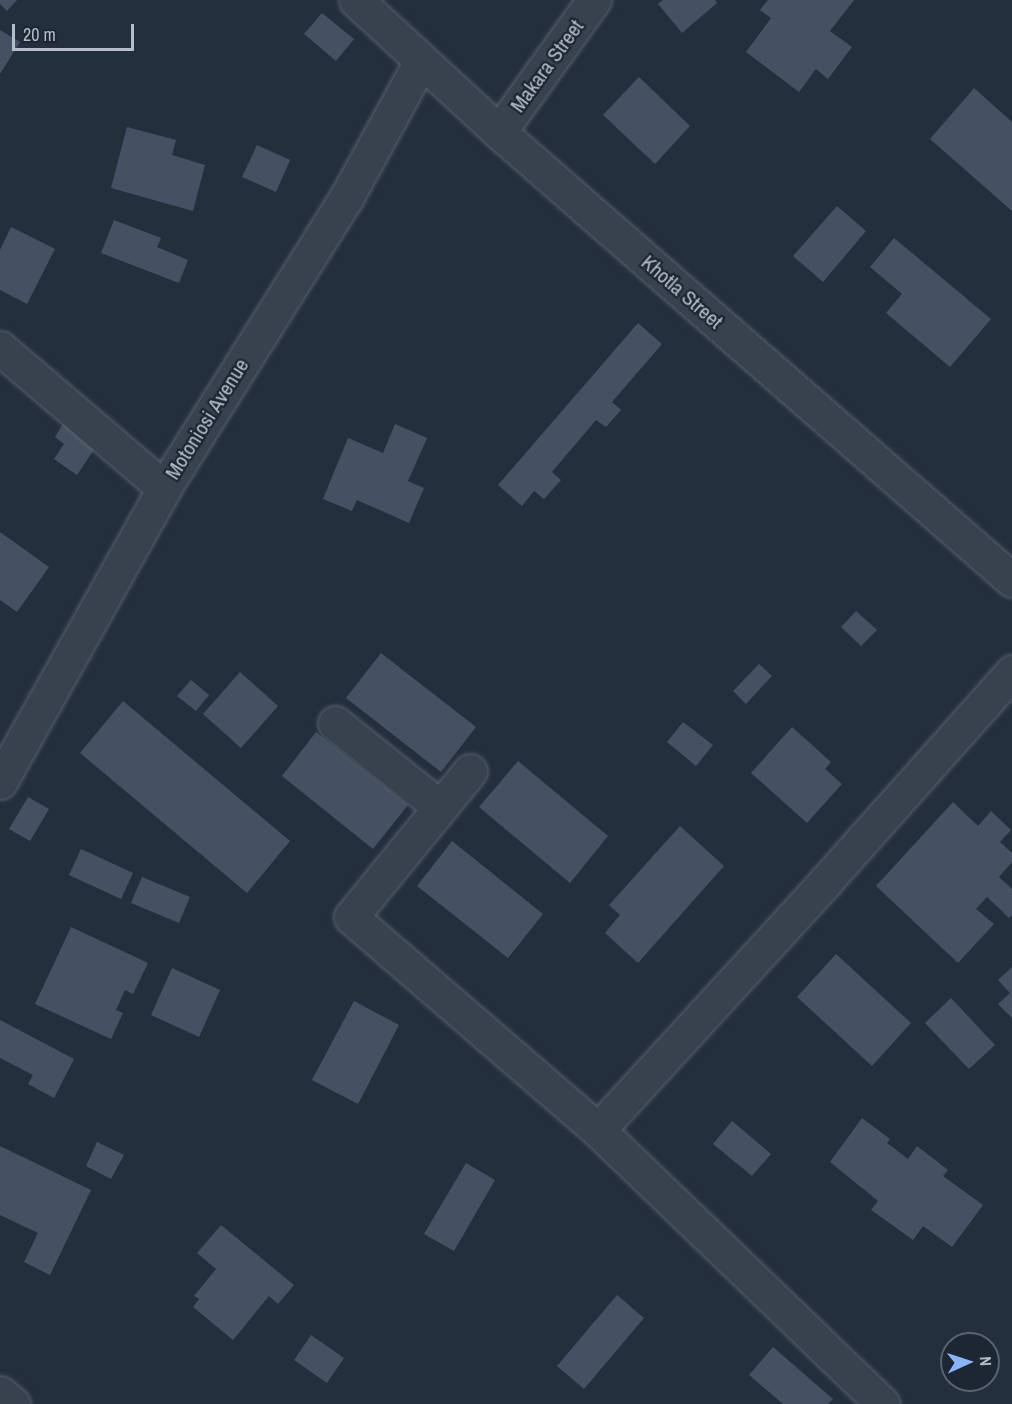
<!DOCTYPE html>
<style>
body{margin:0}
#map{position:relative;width:1012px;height:1404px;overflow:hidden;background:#242f3e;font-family:"Archivo Narrow",sans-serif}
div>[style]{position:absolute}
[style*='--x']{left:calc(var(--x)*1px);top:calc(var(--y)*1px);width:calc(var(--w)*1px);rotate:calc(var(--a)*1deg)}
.building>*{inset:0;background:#455162}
.roads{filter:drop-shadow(0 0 2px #565f6c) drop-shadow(0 0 2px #565f6c)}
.minor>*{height:33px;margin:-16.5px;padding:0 16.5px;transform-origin:16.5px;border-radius:16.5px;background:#38414e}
span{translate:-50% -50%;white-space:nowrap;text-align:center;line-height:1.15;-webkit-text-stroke:4.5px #1d2633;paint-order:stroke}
.street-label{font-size:21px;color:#b4bcc9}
.north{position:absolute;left:940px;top:1332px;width:60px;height:60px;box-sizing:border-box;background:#1d2633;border:2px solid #59626f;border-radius:50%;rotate:87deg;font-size:16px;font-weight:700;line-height:24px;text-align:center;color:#b4bcc9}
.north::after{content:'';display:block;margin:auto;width:21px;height:27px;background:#8ab4f8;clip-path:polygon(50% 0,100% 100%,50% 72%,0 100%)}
.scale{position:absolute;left:12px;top:24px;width:122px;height:27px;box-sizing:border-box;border:3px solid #b4bcc9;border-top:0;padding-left:8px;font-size:18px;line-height:21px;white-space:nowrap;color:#b4bcc9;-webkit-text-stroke:4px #1d2633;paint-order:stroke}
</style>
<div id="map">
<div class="building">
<i style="clip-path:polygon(0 0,17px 0,7px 11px,0 4px)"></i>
<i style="clip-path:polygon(663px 0,715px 0,717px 3px,682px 33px,658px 4px)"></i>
<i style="clip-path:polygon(768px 0,854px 0,830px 31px,852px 47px,828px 79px,816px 69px,799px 92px,746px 52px,771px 18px,760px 10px)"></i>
<i style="clip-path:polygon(322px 13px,354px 39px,336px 61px,304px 34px)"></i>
<i style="clip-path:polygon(0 30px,20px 42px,0 74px)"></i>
<i style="clip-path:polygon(639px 77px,690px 126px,655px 164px,603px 115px)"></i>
<i style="clip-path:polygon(974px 88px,1012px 122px,1012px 211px,930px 139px)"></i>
<i style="clip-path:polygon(127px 127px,176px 140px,172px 155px,205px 165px,193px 211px,111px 188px)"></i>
<i style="clip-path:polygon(257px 145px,290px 160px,276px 192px,242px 177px)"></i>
<i style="clip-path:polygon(837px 206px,866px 231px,823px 282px,793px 256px)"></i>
<i style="clip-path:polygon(114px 220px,161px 238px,157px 247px,188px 260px,179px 283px,101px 253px)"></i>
<i style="clip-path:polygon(11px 227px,55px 249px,27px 304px,0 290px,0 250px)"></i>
<i style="clip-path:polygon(894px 238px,991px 319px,950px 367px,886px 313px,902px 294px,870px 267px)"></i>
<i style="clip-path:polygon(638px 323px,662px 344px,612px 402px,621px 410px,606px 427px,596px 420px,552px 472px,561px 480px,544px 499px,534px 491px,522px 506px,498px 485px)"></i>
<i style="clip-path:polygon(64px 422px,97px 445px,77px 475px,54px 459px,64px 444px,55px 437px)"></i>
<i style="clip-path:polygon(395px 424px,427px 438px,408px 481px,424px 488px,409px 523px,357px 500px,352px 511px,323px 499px,348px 438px,383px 453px)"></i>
<i style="clip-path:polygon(0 532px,49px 567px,17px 612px,0 600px)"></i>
<i style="clip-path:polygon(856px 611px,877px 630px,861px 646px,841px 627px)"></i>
<i style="clip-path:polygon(381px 653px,476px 727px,441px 772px,346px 698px)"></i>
<i style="clip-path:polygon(759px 664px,772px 676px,746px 704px,733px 691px)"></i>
<i style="clip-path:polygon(240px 672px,278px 706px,241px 748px,203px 714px)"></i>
<i style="clip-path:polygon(191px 680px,209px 695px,196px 711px,177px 696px)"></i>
<i style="clip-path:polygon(123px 701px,290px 841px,247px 893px,80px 753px)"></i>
<i style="clip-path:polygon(683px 722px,713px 745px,696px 766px,667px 742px)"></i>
<i style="clip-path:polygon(792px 727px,831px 762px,825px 769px,842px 784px,807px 823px,751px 773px)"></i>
<i style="clip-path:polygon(316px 732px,408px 805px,373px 849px,282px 776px)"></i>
<i style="clip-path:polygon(518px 761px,608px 836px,570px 883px,479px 807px)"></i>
<i style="clip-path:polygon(28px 797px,49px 809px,30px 841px,9px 829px)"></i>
<i style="clip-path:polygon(953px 802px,978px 826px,991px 811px,1011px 830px,1000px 842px,1012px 853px,1012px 862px,999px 877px,1012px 889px,1012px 915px,1009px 918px,987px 897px,976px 909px,994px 924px,958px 963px,876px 886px)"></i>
<i style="clip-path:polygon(680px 826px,724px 866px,638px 963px,605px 933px,620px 915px,609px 905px)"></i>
<i style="clip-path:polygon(452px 841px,543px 914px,508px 958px,417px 886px)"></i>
<i style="clip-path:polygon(81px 849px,133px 873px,121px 899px,69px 875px)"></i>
<i style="clip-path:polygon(142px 877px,190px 897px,179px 923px,131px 903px)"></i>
<i style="clip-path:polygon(71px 927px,148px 963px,133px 994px,125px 990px,116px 1010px,123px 1013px,111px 1039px,35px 1004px)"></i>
<i style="clip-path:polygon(836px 954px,911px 1023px,872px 1066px,797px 997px)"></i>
<i style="clip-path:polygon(1012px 967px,1012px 1018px,998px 1004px,1010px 993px,998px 980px)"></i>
<i style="clip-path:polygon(172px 968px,220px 990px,199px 1037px,151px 1015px)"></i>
<i style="clip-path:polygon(951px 998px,995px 1045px,969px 1069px,925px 1023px)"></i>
<i style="clip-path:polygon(354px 1001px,399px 1025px,358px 1104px,312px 1080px)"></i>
<i style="clip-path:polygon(0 1020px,74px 1059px,54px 1098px,28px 1084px,33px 1075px,0 1058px)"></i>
<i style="clip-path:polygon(862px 1118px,890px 1139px,887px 1143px,908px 1159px,917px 1146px,948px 1170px,943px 1176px,983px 1205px,952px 1247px,923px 1226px,913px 1240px,871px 1210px,878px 1201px,830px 1162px)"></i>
<i style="clip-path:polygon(732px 1121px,771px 1154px,752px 1176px,713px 1144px)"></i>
<i style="clip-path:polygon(97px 1142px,124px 1155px,111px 1179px,86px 1166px)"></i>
<i style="clip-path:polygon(0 1146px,91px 1190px,50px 1275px,24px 1262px,38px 1233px,0 1215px)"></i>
<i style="clip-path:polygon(466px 1163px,495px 1180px,454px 1251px,424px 1234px)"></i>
<i style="clip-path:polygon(221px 1225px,294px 1285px,278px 1304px,269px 1296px,233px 1340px,193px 1307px,199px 1299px,194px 1296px,216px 1269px,197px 1253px)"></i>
<i style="clip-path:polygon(617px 1295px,644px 1318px,584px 1389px,557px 1366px)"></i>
<i style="clip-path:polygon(311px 1335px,344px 1358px,327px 1383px,294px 1360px)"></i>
<i style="clip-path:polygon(773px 1347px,833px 1399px,828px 1404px,783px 1404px,749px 1375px)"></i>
</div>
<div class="roads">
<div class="minor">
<i style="--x:356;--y:0;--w:195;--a:42.7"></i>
<i style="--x:499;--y:132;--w:681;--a:41.13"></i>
<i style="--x:499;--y:132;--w:163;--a:-54.3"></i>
<i style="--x:0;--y:348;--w:216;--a:40.5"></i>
<i style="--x:335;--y:723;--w:134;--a:38.7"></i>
<i style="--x:470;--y:771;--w:188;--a:129.2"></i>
<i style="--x:351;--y:917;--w:326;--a:40.8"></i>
<i style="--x:598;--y:1130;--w:395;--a:43.9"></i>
<i style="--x:0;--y:782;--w:337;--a:-60.8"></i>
<i style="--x:164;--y:488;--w:340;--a:-57.9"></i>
<i style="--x:345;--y:200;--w:158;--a:-61.3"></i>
<i style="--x:598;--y:1130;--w:338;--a:-47.5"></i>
<i style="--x:826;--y:881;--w:280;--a:-48.3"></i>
<i style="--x:0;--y:1393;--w:17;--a:40"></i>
</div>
</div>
<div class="street-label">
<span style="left:547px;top:66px;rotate:-54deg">Makara Street</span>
<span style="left:682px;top:292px;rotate:41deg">Khotla Street</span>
<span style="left:207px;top:419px;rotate:-58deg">Motoniosi Avenue</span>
</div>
<div class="north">N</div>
<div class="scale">20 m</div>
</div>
